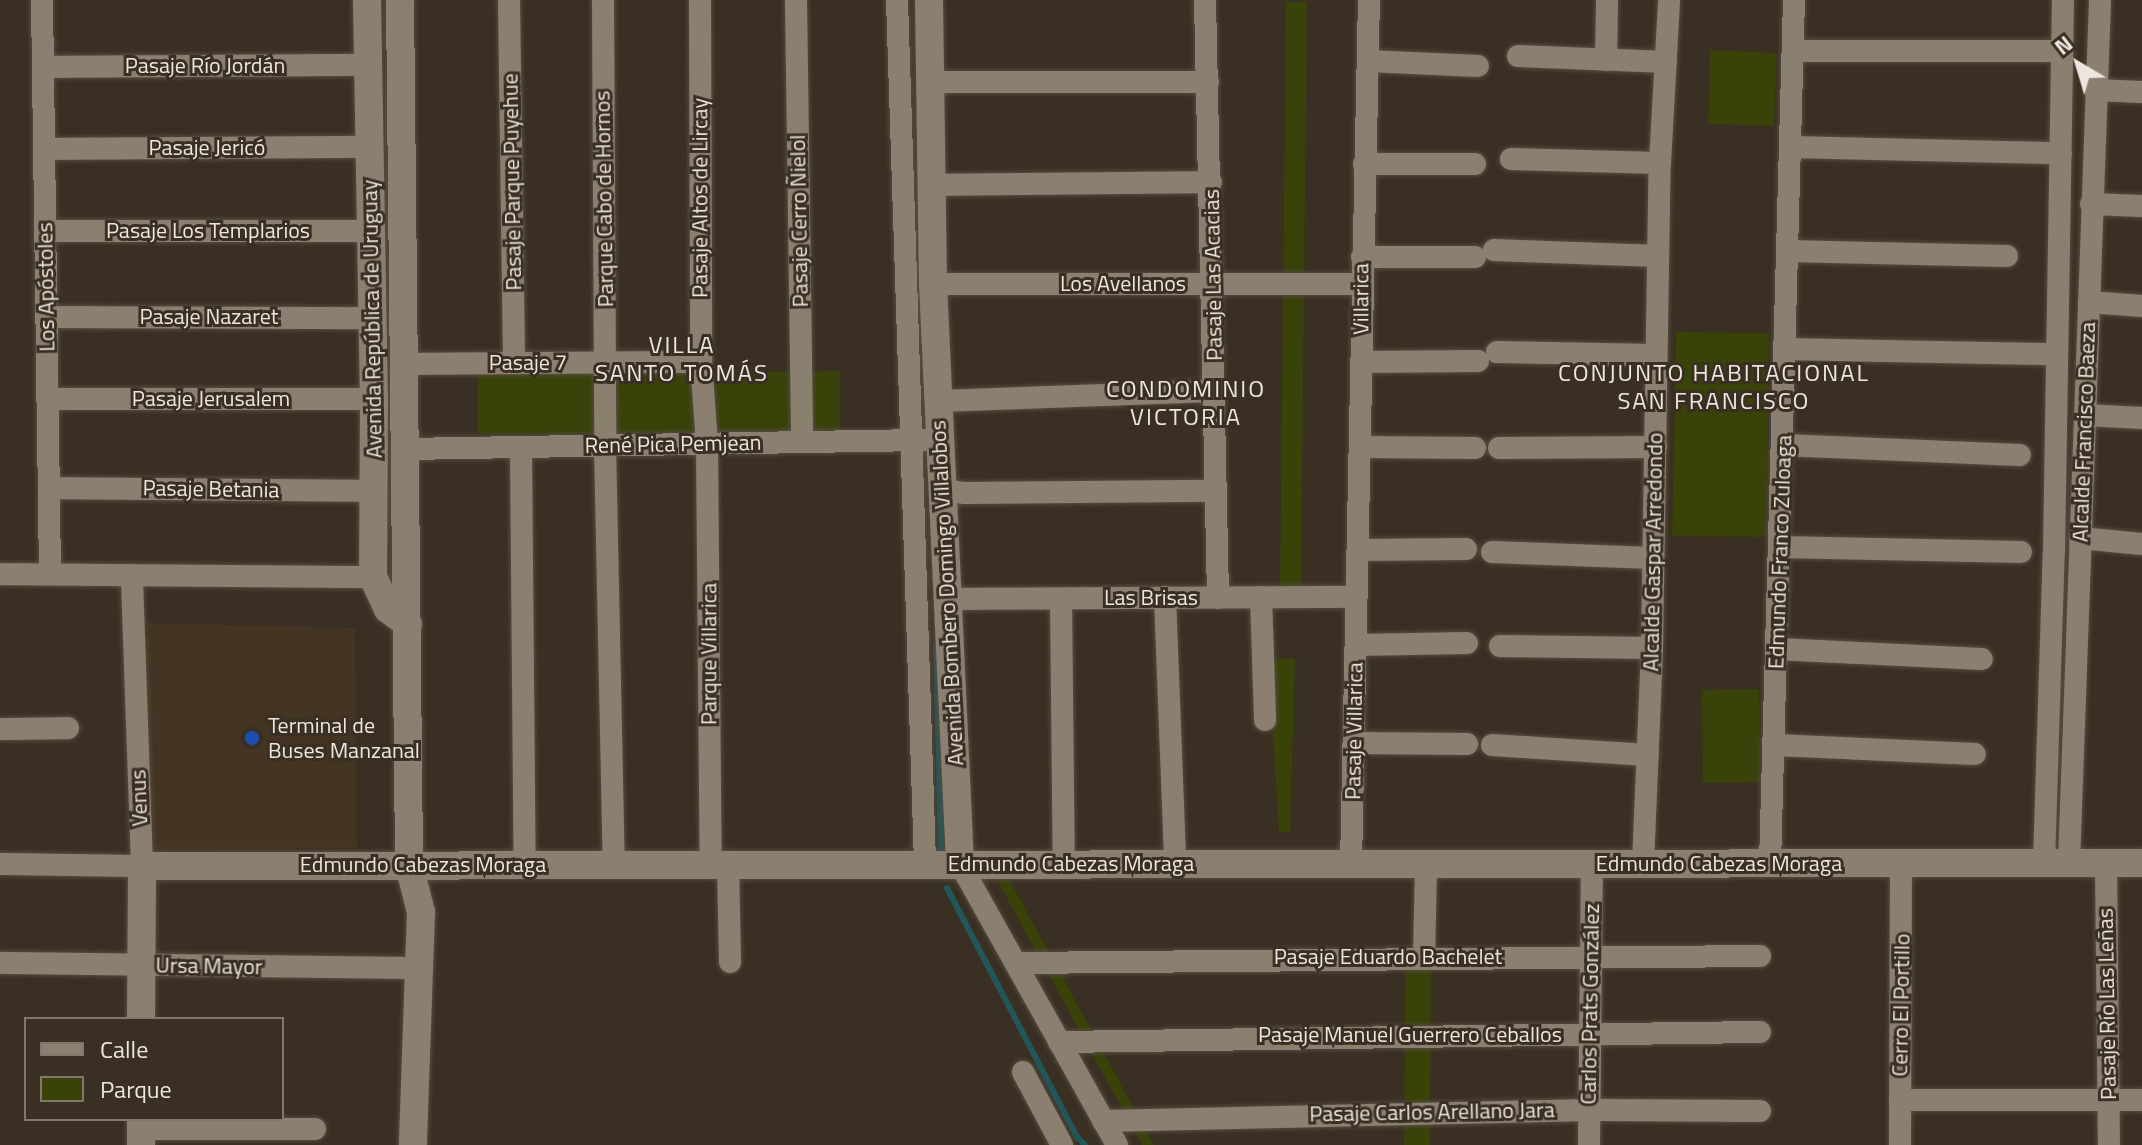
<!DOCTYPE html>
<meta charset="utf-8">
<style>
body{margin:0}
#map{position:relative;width:2142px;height:1145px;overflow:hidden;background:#392f22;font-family:"Titillium Web",sans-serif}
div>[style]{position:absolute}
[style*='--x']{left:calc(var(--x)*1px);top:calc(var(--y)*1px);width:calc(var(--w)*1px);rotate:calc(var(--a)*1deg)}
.built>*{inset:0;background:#433522}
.green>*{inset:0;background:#394207}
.stream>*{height:6px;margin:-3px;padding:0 3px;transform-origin:3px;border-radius:3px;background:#205759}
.roads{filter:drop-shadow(0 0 2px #554d42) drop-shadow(0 0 2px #554d42)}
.minor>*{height:22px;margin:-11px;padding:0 11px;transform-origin:11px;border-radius:11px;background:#8b7f70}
.tertiary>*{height:28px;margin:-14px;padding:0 14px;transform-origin:14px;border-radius:14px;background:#8b7f70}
.dots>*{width:22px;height:22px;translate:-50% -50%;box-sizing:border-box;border:4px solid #392f22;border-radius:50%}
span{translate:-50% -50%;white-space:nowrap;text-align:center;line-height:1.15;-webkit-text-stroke:6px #392f22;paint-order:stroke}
.street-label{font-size:22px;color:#ece6de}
.poi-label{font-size:22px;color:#ece6de}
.left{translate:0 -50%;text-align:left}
.neighbourhood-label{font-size:24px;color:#ece6de;letter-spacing:2px}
.legend{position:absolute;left:24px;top:1017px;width:260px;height:104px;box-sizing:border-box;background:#392f22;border:2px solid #81786d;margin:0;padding:10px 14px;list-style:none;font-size:24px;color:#ece6de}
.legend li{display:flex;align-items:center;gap:16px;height:40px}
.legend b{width:40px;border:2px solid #81786d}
.north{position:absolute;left:2038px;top:24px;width:80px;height:80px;-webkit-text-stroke:6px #392f22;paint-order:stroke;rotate:322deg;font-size:22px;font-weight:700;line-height:32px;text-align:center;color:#ece6de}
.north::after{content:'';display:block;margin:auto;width:28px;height:36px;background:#ece6de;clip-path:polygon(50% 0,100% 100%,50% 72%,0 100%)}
</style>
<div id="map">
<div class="built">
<i style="clip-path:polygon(147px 623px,355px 628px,357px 848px,150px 849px)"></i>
</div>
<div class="green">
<i style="clip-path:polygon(1286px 2px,1307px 2px,1301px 590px,1280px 585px)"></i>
<i style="clip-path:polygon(1710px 50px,1777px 53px,1774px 126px,1708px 124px)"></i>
<i style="clip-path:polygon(1676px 332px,1769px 333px,1766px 537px,1672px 536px)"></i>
<i style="clip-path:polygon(840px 371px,840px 431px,478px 434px,478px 374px)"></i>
<i style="clip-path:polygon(1268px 658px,1295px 659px,1290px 832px,1279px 832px)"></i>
<i style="clip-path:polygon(1759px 689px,1760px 782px,1703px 783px,1702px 690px)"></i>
<i style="clip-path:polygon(997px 880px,1010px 881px,1154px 1145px,1142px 1145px)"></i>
<i style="clip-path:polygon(1405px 964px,1431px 965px,1430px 1145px,1404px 1145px)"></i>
</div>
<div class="stream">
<i style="--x:936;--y:647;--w:208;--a:88.6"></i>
<i style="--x:947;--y:888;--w:281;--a:62.4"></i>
<i style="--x:1077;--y:1137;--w:11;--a:45"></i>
</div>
<div class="roads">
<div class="minor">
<i style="--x:42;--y:0;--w:574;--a:89.2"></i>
<i style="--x:509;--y:0;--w:363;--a:89.2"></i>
<i style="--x:603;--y:0;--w:445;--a:89.7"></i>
<i style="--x:605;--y:445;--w:419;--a:88.8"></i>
<i style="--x:700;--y:0;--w:362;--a:89.8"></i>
<i style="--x:701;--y:362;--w:82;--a:85.8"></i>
<i style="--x:707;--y:444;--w:420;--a:89.5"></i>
<i style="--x:796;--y:0;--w:442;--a:89.2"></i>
<i style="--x:897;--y:0;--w:864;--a:88.14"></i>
<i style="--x:1205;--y:0;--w:598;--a:88.75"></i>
<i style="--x:1794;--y:51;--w:268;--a:0"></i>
<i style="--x:1518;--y:56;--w:148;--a:2.3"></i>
<i style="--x:1606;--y:60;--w:60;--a:-89"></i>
<i style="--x:1368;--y:61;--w:110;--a:2.6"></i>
<i style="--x:43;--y:67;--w:324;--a:-0.4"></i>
<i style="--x:929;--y:82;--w:279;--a:0"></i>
<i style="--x:2095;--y:90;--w:47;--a:2.4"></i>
<i style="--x:1790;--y:147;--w:271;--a:1.3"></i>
<i style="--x:44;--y:149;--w:325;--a:-0.4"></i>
<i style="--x:1511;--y:159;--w:149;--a:1.5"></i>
<i style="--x:1364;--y:164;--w:111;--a:0"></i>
<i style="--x:932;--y:185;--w:279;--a:-0.6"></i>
<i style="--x:2091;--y:204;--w:51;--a:2.2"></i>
<i style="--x:45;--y:231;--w:326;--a:0"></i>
<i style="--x:1494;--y:250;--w:164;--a:2.1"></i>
<i style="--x:1788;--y:251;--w:219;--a:1.3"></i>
<i style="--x:1362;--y:257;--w:113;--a:0"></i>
<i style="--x:933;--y:284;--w:428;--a:0"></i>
<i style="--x:2089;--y:302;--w:53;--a:4.3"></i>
<i style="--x:46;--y:317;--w:326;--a:0.2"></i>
<i style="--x:1785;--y:349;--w:270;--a:1.1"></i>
<i style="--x:1497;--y:352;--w:158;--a:1.1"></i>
<i style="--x:1361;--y:362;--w:117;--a:-0.5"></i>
<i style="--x:404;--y:364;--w:297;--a:-0.4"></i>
<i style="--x:47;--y:399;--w:327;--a:0"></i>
<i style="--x:938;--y:401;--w:277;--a:-2.1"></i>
<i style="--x:2085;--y:415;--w:57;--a:3"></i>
<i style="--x:1783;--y:445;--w:237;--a:2.4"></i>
<i style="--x:1361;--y:447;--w:114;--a:0.5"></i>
<i style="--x:521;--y:448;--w:417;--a:89.5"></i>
<i style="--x:1499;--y:448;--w:157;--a:-0.4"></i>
<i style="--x:406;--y:449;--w:518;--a:-1"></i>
<i style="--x:49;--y:488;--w:324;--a:0.5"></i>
<i style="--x:943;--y:490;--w:22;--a:8"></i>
<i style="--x:965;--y:493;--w:251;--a:-0.5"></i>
<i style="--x:2080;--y:538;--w:62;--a:5.5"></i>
<i style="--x:1779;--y:547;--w:242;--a:1.2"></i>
<i style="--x:1358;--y:550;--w:108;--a:-0.5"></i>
<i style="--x:1492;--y:552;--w:161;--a:2.1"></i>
<i style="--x:0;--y:574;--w:373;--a:0.5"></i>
<i style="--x:1165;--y:597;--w:266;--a:87.8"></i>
<i style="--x:1261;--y:597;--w:123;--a:88.1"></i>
<i style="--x:948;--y:599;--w:406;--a:-0.3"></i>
<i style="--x:1061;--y:599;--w:265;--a:89.4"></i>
<i style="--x:1356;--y:645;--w:111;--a:-1"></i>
<i style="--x:1500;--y:646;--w:152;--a:0.8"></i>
<i style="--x:1777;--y:649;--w:205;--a:2.8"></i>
<i style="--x:0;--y:729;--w:68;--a:-0.8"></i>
<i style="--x:1354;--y:743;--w:113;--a:0.5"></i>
<i style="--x:1492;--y:745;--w:156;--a:3.7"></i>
<i style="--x:1775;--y:745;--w:200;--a:2.6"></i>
<i style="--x:2044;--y:863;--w:311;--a:-88.2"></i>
<i style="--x:2054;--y:552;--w:552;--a:-89.07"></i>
<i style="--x:2069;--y:863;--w:864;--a:-87.94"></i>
<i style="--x:2106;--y:863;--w:282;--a:89.4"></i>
<i style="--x:0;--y:864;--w:142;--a:0.8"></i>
<i style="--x:142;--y:866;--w:289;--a:-92"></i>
<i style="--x:728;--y:864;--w:98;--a:88.8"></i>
<i style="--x:960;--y:864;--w:322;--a:60.8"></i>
<i style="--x:1351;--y:864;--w:864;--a:-88.81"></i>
<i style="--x:1643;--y:864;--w:216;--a:-87.6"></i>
<i style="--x:1652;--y:648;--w:485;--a:-89.1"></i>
<i style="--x:1660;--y:163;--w:163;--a:-86.8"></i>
<i style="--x:1770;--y:864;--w:864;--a:-88.41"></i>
<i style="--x:1424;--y:957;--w:91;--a:-88.7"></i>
<i style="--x:0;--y:963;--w:419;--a:0.7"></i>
<i style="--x:1016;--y:963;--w:744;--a:-0.54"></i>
<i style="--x:1059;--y:1042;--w:701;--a:-0.82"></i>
<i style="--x:1023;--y:1072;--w:83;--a:61.9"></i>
<i style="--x:1900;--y:1100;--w:242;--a:0"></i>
<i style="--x:1103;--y:1121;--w:486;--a:-1.3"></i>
<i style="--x:1589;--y:1110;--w:171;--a:0.3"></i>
<i style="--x:141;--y:1129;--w:174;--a:0"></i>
<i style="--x:1589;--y:1145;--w:281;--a:-89.4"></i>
<i style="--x:1900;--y:1145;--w:281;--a:-89.8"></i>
</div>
<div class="tertiary">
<i style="--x:367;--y:0;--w:399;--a:89"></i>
<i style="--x:374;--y:399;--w:178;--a:90.3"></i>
<i style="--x:373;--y:577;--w:35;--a:65"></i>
<i style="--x:388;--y:609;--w:25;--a:37"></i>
<i style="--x:400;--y:0;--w:865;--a:89.4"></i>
<i style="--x:409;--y:865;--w:49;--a:75.7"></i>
<i style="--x:421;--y:912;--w:233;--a:92"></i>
<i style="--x:929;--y:0;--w:284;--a:89.2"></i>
<i style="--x:933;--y:284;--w:581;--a:87.33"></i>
<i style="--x:141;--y:1019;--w:153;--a:-89.6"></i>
<i style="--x:142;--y:866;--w:2000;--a:-0.09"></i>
<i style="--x:141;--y:1145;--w:26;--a:-90"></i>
</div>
</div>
<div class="dots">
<i style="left:252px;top:738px;background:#1a4fb4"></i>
</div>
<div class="street-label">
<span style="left:205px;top:66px">Pasaje Río Jordán</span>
<span style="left:207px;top:148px">Pasaje Jericó</span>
<span style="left:512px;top:182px;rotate:-91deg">Pasaje Parque Puyehue</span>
<span style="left:700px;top:198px;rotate:-90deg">Pasaje Altos de Lircay</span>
<span style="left:604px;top:199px;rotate:-91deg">Parque Cabo de Hornos</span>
<span style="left:799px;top:221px;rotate:-91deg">Pasaje Cerro Ñielol</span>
<span style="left:208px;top:231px">Pasaje Los Templarios</span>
<span style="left:1213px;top:275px;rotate:-91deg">Pasaje Las Acacias</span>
<span style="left:1123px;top:284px">Los Avellanos</span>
<span style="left:46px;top:287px;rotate:-91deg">Los Apóstoles</span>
<span style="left:1361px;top:299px;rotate:-90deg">Villarica</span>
<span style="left:209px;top:317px">Pasaje Nazaret</span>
<span style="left:372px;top:319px;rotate:-91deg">Avenida República de Uruguay</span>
<span style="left:528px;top:363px">Pasaje 7</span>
<span style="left:211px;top:399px">Pasaje Jerusalem</span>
<span style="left:2084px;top:432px;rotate:-88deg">Alcalde Francisco Baeza</span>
<span style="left:673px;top:444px;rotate:-1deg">René Pica Pemjean</span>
<span style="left:211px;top:489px;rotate:1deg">Pasaje Betania</span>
<span style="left:1653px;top:552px;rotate:-89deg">Alcalde Gaspar Arredondo</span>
<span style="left:1780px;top:552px;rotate:-88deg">Edmundo Franco Zuloaga</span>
<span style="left:947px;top:593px;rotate:-93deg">Avenida Bombero Domingo Villalobos</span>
<span style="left:1151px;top:598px">Las Brisas</span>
<span style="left:709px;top:654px;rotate:-90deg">Parque Villarica</span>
<span style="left:1354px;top:731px;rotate:-89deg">Pasaje Villarica</span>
<span style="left:139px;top:798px;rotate:-92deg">Venus</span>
<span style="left:1071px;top:864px">Edmundo Cabezas Moraga</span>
<span style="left:1719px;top:864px">Edmundo Cabezas Moraga</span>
<span style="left:423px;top:865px">Edmundo Cabezas Moraga</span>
<span style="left:1388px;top:957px">Pasaje Eduardo Bachelet</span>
<span style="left:209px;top:966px;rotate:1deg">Ursa Mayor</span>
<span style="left:1590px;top:1004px;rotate:-89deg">Carlos Prats González</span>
<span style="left:2107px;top:1004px;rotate:-91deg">Pasaje Río Las Leñas</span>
<span style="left:1901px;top:1005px;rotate:-89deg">Cerro El Portillo</span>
<span style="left:1410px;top:1035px">Pasaje Manuel Guerrero Ceballos</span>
<span style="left:1432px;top:1112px;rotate:-1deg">Pasaje Carlos Arellano Jara</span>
</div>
<div class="poi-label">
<span class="left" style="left:268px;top:738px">Terminal de<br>Buses Manzanal</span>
</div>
<div class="neighbourhood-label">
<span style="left:682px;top:359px">VILLA<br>SANTO TOMÁS</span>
<span style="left:1714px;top:387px">CONJUNTO HABITACIONAL<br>SAN FRANCISCO</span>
<span style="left:1186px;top:403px">CONDOMINIO<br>VICTORIA</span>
</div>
<ul class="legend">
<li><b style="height:10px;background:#8b7f70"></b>Calle</li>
<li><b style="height:22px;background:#394207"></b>Parque</li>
</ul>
<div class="north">N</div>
</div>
